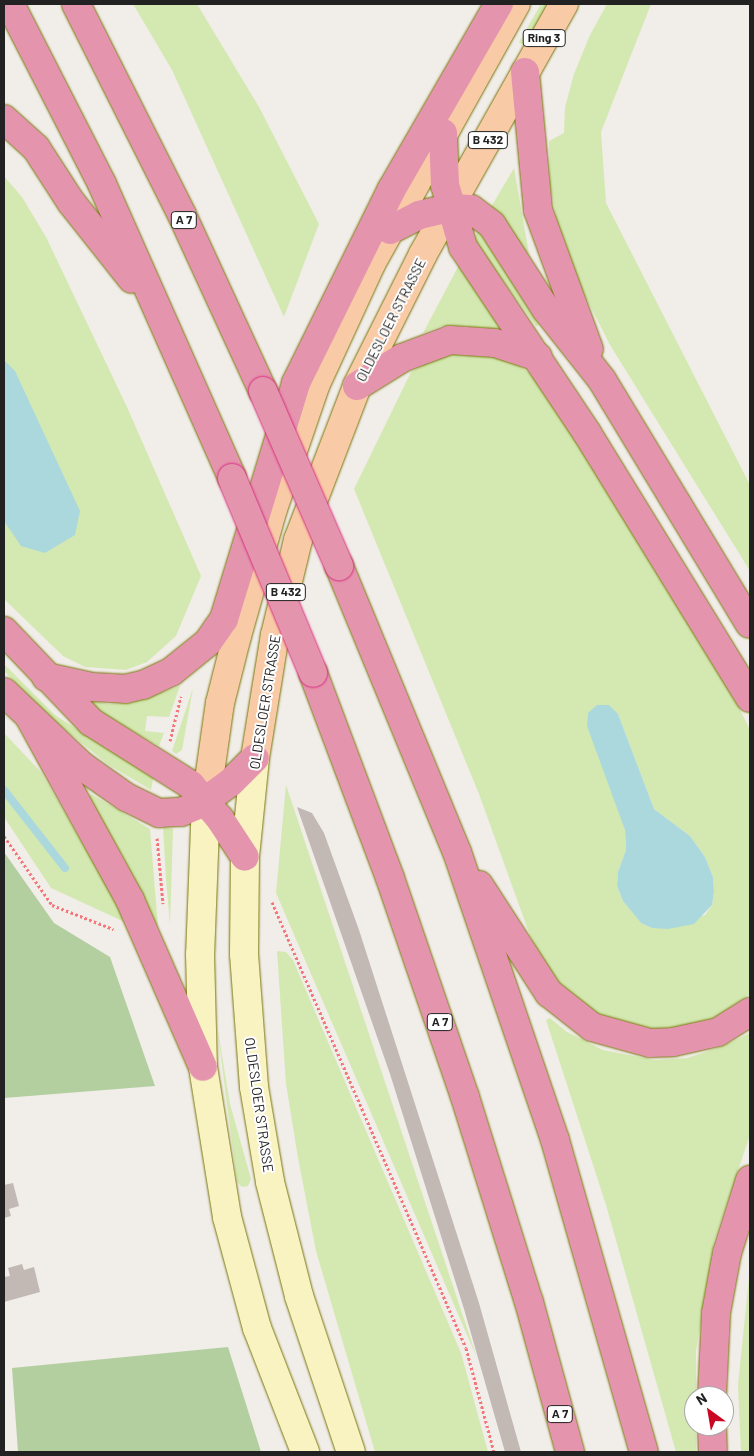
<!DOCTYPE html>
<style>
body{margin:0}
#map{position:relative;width:754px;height:1456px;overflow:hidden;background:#f1ede9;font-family:Barlow,sans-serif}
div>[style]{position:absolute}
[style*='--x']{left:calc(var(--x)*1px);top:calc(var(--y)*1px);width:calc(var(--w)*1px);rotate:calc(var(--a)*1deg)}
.grass>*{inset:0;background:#d4e9b1}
.forest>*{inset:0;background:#b3cf9f}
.water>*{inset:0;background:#abd8dd}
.stream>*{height:8px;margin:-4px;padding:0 4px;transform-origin:4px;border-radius:4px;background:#abd8dd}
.building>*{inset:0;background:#c2b9b5}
.path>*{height:3px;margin-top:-1.5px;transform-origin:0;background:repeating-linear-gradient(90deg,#f5767a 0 2.5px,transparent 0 5px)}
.roads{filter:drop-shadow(0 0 1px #787509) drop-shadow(0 0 1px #787509)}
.secondary>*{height:28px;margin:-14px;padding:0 14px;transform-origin:14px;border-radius:14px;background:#f8f3c0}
.primary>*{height:28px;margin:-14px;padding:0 14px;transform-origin:14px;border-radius:14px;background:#f9caa6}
.motorway>*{height:28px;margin:-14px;padding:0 14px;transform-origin:14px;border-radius:14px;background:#e594ae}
.bridges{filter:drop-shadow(0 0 1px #d5307e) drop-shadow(0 0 1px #d5307e)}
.motorway-bridge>*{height:28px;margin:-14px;padding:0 14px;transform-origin:14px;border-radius:14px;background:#e594ae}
span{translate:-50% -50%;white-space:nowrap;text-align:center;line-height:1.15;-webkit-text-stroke:4px #fff;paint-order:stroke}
.shield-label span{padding:1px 4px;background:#fff;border:1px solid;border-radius:4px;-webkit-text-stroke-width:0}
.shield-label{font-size:12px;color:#222;font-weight:700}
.street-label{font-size:14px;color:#222}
.frame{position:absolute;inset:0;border:5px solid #222;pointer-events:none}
.north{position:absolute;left:684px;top:1386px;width:50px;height:50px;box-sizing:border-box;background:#fff;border:1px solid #a7a7a7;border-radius:50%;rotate:328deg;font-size:14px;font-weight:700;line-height:20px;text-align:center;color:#222}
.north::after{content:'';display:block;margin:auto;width:18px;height:22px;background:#cb0821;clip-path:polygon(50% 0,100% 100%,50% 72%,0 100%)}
</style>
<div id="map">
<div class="grass">
<i style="clip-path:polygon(133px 4px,197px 4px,259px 107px,319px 224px,284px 317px,172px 70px)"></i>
<i style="clip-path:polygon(541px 4px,548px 4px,523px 46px,519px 42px)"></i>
<i style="clip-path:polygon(607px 4px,651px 4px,601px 132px,606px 203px,750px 485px,750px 571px,610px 345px,569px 264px,557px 222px,550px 185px,549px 141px,564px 133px,565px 107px,574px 74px,590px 35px)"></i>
<i style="clip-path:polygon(514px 168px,529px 254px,527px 256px,491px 207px)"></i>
<i style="clip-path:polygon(4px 176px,22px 197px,46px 237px,127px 407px,201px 576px,176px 636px,147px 662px,126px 670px,85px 667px,63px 656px,4px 599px)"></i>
<i style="clip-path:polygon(479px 230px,539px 325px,536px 326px,473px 240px)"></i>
<i style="clip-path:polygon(459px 265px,508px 334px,463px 326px,441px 326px,423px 333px)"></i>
<i style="clip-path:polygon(evenodd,459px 351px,508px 357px,541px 382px,722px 673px,750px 730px,750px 994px,717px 1017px,693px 1026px,645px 1030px,598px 1017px,563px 990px,537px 951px,528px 930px,479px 794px,354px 489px,411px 372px,433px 359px,459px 351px,618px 714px,654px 809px,690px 836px,705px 857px,713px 877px,714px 892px,712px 905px,705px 915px,652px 928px,641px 923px,623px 901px,617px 886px,618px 872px,626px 850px,618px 714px)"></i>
<i style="clip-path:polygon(4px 664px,55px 715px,117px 755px,154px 774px,151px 790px,109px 765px,47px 715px,4px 671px)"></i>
<i style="clip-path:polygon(180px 686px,169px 717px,147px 716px,145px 731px,164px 733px,159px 746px,82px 703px,84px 700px,108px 704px,131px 703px)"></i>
<i style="clip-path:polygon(193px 688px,182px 750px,176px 754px,172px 751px)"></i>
<i style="clip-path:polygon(4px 733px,41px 772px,129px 924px,51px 888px,4px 817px)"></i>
<i style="clip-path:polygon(286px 785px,477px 1358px,276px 893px)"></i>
<i style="clip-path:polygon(91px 794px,150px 829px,158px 927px,125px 860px,87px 797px)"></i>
<i style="clip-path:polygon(163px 827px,173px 829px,170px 925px,166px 879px)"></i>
<i style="clip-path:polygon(277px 951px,286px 952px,293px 960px,461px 1353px,488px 1452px,375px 1452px,316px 1251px,298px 1158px,286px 1084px)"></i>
<i style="clip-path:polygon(550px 1018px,567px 1032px,603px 1050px,655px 1060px,687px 1058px,721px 1047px,750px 1033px,750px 1135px,714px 1241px,696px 1351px,696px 1452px,676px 1452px,606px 1205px,546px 1020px)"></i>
<i style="clip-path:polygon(216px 1019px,230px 1104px,251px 1179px,248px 1186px,242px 1187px,237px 1182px)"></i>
<i style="clip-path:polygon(750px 1268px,750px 1452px,741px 1452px,738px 1385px)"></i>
</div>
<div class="forest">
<i style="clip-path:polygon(4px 852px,54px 923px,110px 957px,155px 1086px,4px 1098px)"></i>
<i style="clip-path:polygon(228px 1347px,261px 1452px,18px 1452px,12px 1368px)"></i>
</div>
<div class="water">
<i style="clip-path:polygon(4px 360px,15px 371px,80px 511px,75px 535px,45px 553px,21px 546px,4px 521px)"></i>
<i style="clip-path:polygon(597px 705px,609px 705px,618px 714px,654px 809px,690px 836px,705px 857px,713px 877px,714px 892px,712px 905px,694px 924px,668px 929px,652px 928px,641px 923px,623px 901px,617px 886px,618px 872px,626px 850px,625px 830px,587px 726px,588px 713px)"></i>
</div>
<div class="stream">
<i style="--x:4;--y:790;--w:99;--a:52"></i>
</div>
<div class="building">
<i style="clip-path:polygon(297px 807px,312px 813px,324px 833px,359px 930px,479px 1303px,521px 1452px,505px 1452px,464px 1309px,390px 1074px)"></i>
<i style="clip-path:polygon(13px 1183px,19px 1206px,9px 1209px,11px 1216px,4px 1218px,4px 1185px)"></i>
<i style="clip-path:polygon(22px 1264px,24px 1270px,34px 1267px,40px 1292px,4px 1302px,4px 1277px,10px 1276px,8px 1268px)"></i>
</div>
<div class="path">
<i style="--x:170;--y:741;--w:46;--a:-76.3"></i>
<i style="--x:4;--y:836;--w:84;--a:55.2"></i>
<i style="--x:52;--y:905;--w:66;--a:21.5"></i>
<i style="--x:157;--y:838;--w:66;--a:84.8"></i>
<i style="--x:272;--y:902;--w:486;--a:66.5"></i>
<i style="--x:466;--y:1348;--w:108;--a:74.9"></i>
</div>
<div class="roads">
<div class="secondary">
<i style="--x:255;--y:758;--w:100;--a:95.8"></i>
<i style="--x:245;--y:857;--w:97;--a:90.6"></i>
<i style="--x:244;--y:954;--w:133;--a:85.7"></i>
<i style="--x:254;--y:1087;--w:96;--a:80.4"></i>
<i style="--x:270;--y:1182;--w:118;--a:75.7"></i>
<i style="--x:299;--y:1296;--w:164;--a:71.6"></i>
<i style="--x:206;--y:801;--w:153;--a:92.2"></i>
<i style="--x:200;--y:954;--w:113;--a:88.5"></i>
<i style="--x:203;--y:1067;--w:152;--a:80.9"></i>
<i style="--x:227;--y:1217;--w:115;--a:74.9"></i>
<i style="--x:257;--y:1328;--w:133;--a:68.8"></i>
</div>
<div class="primary">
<i style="--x:255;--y:758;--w:125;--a:-80.8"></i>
<i style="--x:275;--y:635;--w:98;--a:-76.4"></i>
<i style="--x:298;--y:540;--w:165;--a:-69"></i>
<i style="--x:357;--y:386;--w:148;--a:-63.4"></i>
<i style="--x:423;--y:254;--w:287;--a:-60.6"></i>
<i style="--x:206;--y:801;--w:99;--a:-81.9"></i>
<i style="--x:220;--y:703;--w:69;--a:-75.8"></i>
<i style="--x:237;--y:636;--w:132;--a:-74.2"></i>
<i style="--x:273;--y:509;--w:130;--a:-71.1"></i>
<i style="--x:315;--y:386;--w:134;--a:-65.3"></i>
<i style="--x:371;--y:264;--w:298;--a:-60.9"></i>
</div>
<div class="motorway">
<i style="--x:10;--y:4;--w:202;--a:62.9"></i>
<i style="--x:102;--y:184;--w:321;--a:66.1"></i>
<i style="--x:76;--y:4;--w:236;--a:63.3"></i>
<i style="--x:182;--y:215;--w:194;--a:65.3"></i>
<i style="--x:525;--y:72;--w:139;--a:84.6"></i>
<i style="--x:538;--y:210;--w:148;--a:69.9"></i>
<i style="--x:4;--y:119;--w:43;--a:42.2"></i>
<i style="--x:36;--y:148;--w:64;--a:57.1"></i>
<i style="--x:71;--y:202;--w:98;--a:51.6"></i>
<i style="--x:443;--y:133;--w:52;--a:87.8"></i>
<i style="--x:445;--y:185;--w:65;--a:73.8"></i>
<i style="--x:463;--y:247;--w:224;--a:56.3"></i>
<i style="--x:587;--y:433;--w:311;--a:58.4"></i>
<i style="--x:390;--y:230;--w:33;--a:-27"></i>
<i style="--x:419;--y:215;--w:32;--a:-13"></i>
<i style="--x:450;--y:208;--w:21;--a:3"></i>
<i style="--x:471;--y:209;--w:26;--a:37"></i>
<i style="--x:492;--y:225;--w:100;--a:57.3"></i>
<i style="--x:546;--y:309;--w:90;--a:51.7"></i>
<i style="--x:602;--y:380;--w:285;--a:58.8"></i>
<i style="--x:357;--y:386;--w:53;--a:-31.9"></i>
<i style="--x:402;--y:358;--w:51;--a:-20.6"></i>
<i style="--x:450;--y:340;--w:45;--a:3.8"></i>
<i style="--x:495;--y:343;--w:45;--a:18"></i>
<i style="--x:339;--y:566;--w:309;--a:67.6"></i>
<i style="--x:457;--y:852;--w:304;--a:71.2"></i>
<i style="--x:555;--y:1140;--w:324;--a:74.1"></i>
<i style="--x:4;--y:631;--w:126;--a:46.3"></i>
<i style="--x:91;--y:722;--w:118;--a:32.2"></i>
<i style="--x:191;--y:785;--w:45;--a:49.5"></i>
<i style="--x:220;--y:819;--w:45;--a:56.7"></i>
<i style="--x:313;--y:673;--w:219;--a:69.4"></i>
<i style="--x:390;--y:878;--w:231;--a:71.1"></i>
<i style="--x:465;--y:1097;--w:215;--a:72.7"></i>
<i style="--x:529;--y:1302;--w:156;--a:74.7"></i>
<i style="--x:46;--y:677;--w:47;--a:12.3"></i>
<i style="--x:92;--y:687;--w:33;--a:3"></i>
<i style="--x:125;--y:689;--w:18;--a:-13"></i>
<i style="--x:143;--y:685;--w:31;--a:-25"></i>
<i style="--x:171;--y:672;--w:48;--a:-39"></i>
<i style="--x:208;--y:642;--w:16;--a:-55"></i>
<i style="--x:217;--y:629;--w:12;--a:-55"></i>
<i style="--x:224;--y:619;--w:247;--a:-73"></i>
<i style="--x:296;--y:383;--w:216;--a:-63.7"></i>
<i style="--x:392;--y:189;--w:214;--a:-60"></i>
<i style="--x:4;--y:692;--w:108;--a:43.5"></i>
<i style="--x:82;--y:766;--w:54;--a:35.2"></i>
<i style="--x:126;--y:797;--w:37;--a:26"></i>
<i style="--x:159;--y:813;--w:22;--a:-3"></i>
<i style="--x:181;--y:812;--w:23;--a:-23"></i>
<i style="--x:202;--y:803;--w:34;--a:-36"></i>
<i style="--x:230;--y:783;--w:35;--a:-45"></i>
<i style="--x:30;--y:718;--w:208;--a:61.2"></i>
<i style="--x:130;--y:900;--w:182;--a:66.4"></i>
<i style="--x:479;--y:885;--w:129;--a:57.1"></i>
<i style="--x:549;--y:993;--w:55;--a:38.3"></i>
<i style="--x:592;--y:1027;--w:60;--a:15.4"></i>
<i style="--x:650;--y:1043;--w:23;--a:-2"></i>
<i style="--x:673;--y:1042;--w:46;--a:-12.5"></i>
<i style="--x:718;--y:1032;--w:38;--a:-32"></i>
<i style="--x:712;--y:1396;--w:83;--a:-87.2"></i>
<i style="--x:716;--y:1313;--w:61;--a:-79.6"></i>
<i style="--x:727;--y:1253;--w:77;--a:-72.5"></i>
<i style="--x:712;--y:1426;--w:26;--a:88"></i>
</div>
</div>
<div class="bridges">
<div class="motorway-bridge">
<i style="--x:263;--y:391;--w:191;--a:66.5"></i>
<i style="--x:232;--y:478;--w:211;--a:67.4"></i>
</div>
</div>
<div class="shield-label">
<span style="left:544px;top:38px">Ring 3</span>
<span style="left:488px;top:140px">B 432</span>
<span style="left:184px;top:220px">A 7</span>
<span style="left:286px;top:592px">B 432</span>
<span style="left:440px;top:1022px">A 7</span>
<span style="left:560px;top:1414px">A 7</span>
</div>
<div class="street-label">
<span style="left:391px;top:320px;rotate:-63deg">OLDESLOER STRASSE</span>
<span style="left:265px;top:702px;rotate:-81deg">OLDESLOER STRASSE</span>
<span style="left:259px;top:1105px;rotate:82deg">OLDESLOER STRASSE</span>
</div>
<div class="frame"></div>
<div class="north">N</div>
</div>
